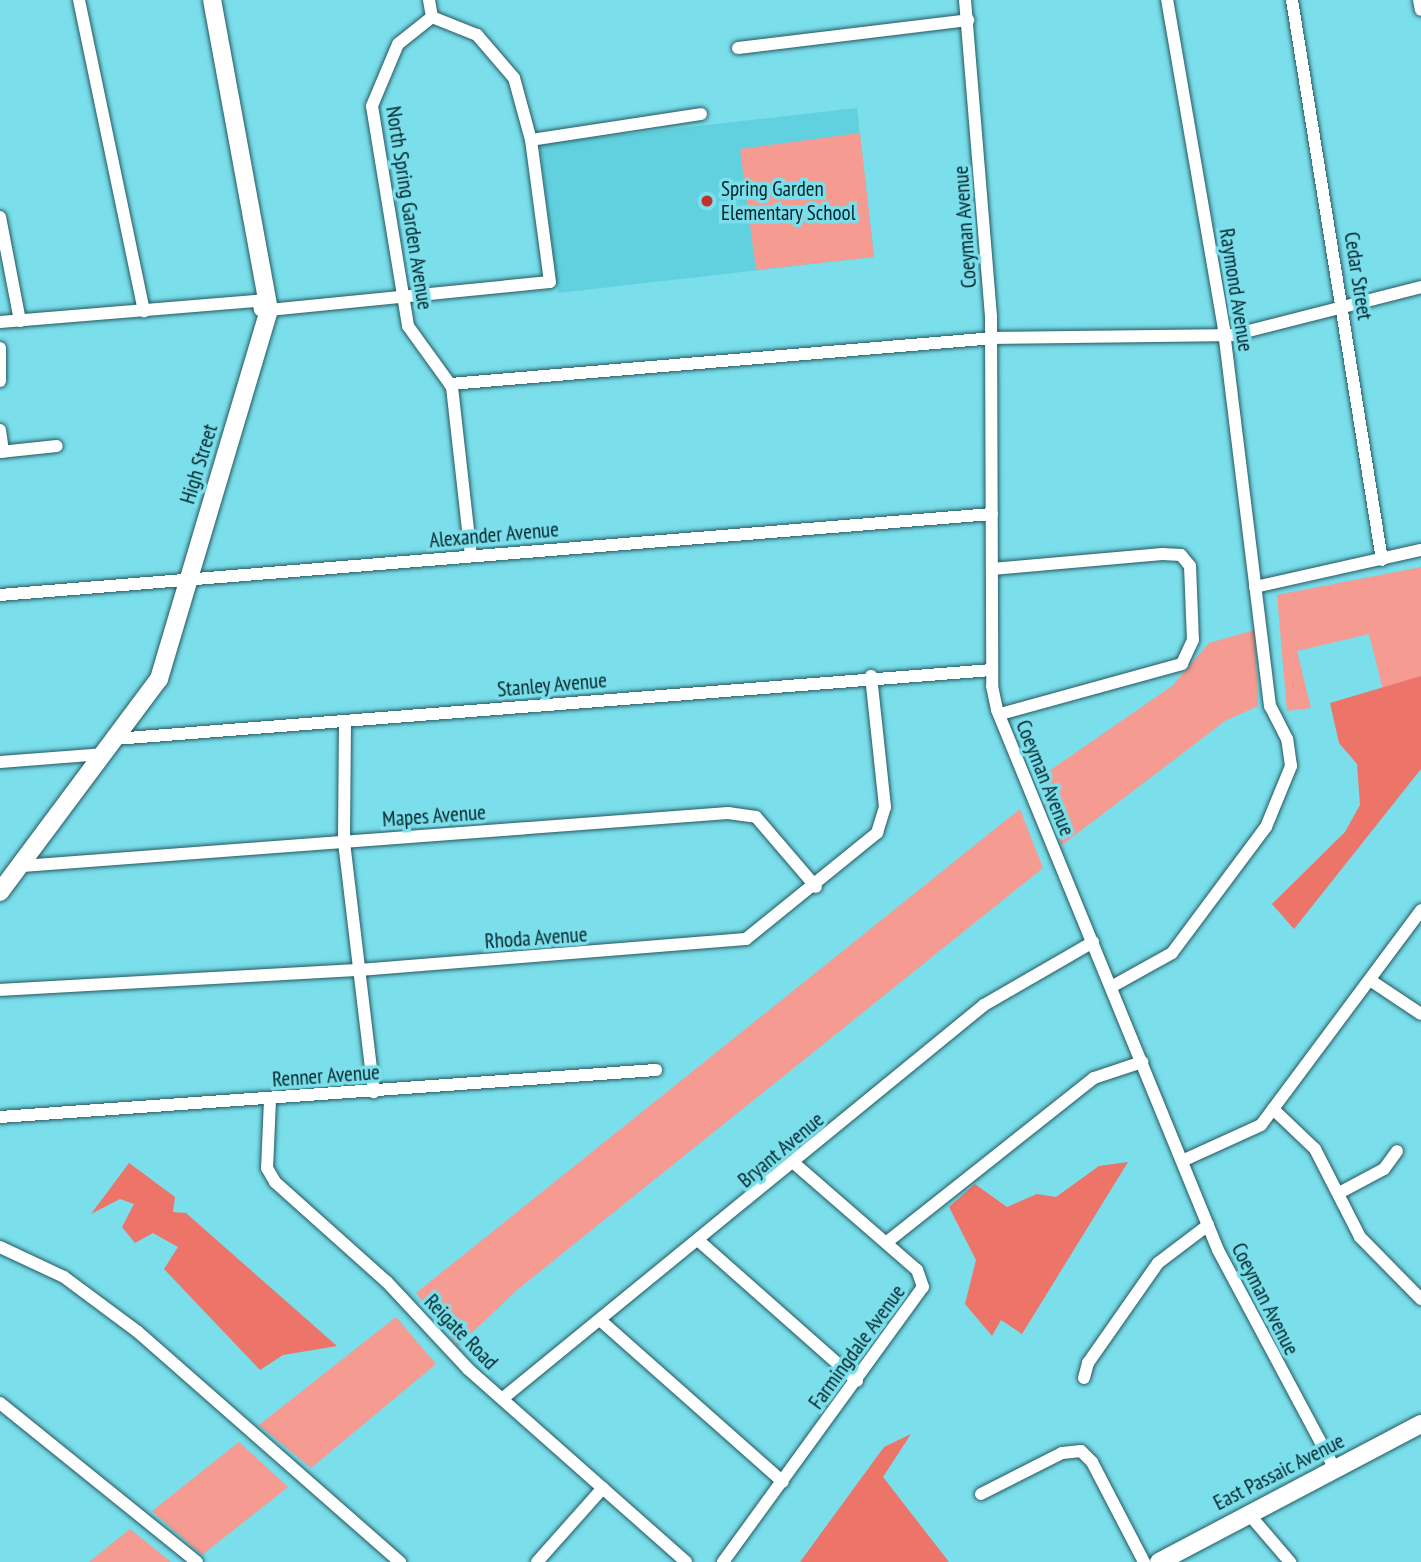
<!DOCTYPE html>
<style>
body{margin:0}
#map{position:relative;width:1421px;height:1562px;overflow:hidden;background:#7bdeeb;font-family:"PT Sans Narrow",sans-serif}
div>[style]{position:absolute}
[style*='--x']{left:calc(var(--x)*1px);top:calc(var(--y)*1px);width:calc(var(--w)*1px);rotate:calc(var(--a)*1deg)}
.built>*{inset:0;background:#61d1e0}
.green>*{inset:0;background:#f59b91}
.forest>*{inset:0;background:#ec7469}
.roads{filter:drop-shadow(0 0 2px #245960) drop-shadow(0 0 2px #245960)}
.street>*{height:12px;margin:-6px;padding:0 6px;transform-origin:6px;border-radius:6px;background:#fff}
.secondary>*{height:18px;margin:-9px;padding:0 9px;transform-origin:9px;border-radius:9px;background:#fff}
.dots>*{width:19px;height:19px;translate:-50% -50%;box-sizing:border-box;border:4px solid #7bdeeb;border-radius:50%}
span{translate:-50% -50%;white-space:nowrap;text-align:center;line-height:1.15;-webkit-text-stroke:7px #7bdeeb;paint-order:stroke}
.poi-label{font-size:21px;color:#032328}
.left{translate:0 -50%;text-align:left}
.street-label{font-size:21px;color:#032328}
</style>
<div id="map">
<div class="built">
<i style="clip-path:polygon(857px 108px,874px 257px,558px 293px,540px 144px)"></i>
</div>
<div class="green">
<i style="clip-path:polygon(860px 133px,874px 257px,756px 270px,740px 149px)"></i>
<i style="clip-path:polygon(1421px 567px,1421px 676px,1383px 690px,1369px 634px,1297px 651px,1311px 708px,1287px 711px,1277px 595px)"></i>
<i style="clip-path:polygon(1255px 630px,1258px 706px,1225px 721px,1062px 845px,1036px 780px,1172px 686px,1209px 643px)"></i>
<i style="clip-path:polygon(1020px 809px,1043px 868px,517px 1290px,458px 1346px,416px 1293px)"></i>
<i style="clip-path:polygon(396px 1317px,436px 1364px,311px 1468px,259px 1425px)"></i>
<i style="clip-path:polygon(239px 1442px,288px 1487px,202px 1555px,152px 1511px)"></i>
<i style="clip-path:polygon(130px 1529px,171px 1562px,89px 1562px)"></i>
</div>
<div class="forest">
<i style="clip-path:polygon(1421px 676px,1421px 769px,1294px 929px,1272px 904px,1345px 832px,1360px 805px,1357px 764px,1339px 743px,1330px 703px)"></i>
<i style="clip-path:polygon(1128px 1162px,1022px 1334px,1001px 1320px,992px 1336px,965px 1304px,976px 1260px,949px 1207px,975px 1184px,1007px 1207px,1037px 1194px,1056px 1197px,1099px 1166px)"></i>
<i style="clip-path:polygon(129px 1163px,175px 1197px,173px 1212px,186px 1213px,337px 1346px,283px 1355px,260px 1370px,164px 1269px,178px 1247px,153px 1233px,135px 1243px,122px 1227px,134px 1204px,120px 1199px,91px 1214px)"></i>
<i style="clip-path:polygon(911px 1434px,883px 1477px,949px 1562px,800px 1562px,884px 1447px)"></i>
</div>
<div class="roads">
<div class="street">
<i style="--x:79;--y:0;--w:318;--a:78.2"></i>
<i style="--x:429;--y:0;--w:17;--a:80"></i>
<i style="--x:965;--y:0;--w:318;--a:85.3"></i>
<i style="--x:991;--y:317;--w:369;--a:89.8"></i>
<i style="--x:992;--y:686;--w:25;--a:78"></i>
<i style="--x:997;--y:710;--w:583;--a:67.74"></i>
<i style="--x:1218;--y:1250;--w:248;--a:61.9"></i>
<i style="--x:1292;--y:0;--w:567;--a:80.87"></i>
<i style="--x:1419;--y:0;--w:10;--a:79"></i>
<i style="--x:432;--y:17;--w:43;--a:141.5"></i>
<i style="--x:398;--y:44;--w:67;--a:112.8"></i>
<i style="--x:372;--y:106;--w:223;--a:80.7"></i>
<i style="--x:408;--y:326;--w:75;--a:54.2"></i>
<i style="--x:452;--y:387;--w:170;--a:83.6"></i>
<i style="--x:738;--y:48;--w:232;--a:-6.9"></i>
<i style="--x:531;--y:140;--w:172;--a:-8.7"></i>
<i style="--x:0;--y:217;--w:106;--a:79.1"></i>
<i style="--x:0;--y:322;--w:259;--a:-4.7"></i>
<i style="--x:258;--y:301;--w:9;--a:77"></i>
<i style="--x:260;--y:310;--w:9;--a:0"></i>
<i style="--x:269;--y:310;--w:282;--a:-5.7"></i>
<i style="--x:550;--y:282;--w:143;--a:-97.6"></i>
<i style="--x:531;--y:140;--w:64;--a:-105.3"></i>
<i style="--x:514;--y:78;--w:57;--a:-130.7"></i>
<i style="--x:477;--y:35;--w:48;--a:-158.2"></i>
<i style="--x:0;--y:348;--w:33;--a:90"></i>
<i style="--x:450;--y:384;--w:546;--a:-4.83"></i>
<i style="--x:994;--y:338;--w:239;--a:-0.7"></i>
<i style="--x:1233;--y:335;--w:194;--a:-14.3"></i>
<i style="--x:0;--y:430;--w:22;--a:82"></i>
<i style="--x:0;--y:452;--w:57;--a:-6"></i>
<i style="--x:992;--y:569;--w:171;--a:-5"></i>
<i style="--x:1162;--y:554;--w:19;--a:3"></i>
<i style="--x:1181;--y:555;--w:14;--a:51"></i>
<i style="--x:1190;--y:566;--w:74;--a:87.7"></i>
<i style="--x:1193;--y:640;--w:26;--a:115"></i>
<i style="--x:1182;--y:664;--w:189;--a:164.6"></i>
<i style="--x:1255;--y:587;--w:170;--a:-12.6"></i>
<i style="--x:0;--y:595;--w:995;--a:-4.67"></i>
<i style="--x:345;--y:722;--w:120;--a:90.5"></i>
<i style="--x:344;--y:842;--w:252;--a:83.2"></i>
<i style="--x:115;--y:739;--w:880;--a:-4.5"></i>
<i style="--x:0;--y:762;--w:103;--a:-4.4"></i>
<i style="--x:22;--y:866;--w:708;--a:-4.29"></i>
<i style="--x:728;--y:813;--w:28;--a:8"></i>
<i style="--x:756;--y:817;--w:92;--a:49.4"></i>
<i style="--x:1370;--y:980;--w:61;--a:33.7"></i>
<i style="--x:1111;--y:987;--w:70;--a:-29.1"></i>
<i style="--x:1172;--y:953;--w:157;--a:-53.3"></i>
<i style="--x:1266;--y:827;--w:66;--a:-67.7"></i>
<i style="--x:1291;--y:766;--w:27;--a:-98"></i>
<i style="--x:1287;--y:739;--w:37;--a:-117"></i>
<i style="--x:1270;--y:706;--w:380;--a:-97"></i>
<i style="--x:1224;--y:329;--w:334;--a:-99.8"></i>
<i style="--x:0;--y:990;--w:360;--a:-3.2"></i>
<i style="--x:359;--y:970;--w:388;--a:-4.6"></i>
<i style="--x:746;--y:939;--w:169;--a:-39"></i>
<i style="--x:877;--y:833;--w:27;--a:-73"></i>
<i style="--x:885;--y:807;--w:132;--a:-96.1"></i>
<i style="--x:270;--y:1100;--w:68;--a:92.5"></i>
<i style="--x:267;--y:1168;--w:16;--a:60"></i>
<i style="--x:275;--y:1182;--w:150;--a:41.8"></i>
<i style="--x:387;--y:1282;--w:119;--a:47"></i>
<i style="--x:468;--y:1369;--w:291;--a:41.5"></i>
<i style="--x:1273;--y:1109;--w:58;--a:43.6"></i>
<i style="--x:1315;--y:1149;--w:99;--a:62.9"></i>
<i style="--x:1360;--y:1237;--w:87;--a:45.5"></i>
<i style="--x:0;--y:1117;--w:658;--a:-4.1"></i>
<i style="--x:1182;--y:1161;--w:87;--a:-24.5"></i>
<i style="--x:1261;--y:1125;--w:268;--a:-53.3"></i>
<i style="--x:1339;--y:1193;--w:51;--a:-28.1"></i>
<i style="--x:1384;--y:1169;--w:22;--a:-54"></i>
<i style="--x:699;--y:1241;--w:211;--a:41.5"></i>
<i style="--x:887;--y:1242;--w:264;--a:-38.4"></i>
<i style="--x:1094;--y:1078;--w:51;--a:-18.4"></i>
<i style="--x:0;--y:1247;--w:71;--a:25.1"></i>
<i style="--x:64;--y:1277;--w:92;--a:36.6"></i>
<i style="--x:138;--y:1332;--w:349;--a:41.3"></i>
<i style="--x:600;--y:1320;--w:244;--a:41.5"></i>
<i style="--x:1084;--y:1378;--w:16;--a:-75"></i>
<i style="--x:1088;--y:1363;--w:122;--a:-55"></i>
<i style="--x:1158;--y:1263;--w:63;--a:-37.2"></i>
<i style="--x:502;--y:1399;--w:623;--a:-39.26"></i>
<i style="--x:984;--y:1005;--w:126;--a:-30"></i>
<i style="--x:0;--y:1403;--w:253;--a:38.9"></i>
<i style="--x:981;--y:1494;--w:91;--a:-26.8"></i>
<i style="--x:1062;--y:1453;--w:19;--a:-6"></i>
<i style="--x:1081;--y:1451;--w:16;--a:45"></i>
<i style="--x:1092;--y:1462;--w:113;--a:62.5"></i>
<i style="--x:1248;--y:1513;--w:65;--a:49.4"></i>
<i style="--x:537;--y:1562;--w:99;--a:-48.3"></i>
<i style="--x:723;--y:1562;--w:340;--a:-54"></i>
<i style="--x:923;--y:1287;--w:18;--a:-109"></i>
<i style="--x:917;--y:1270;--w:162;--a:-139"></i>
</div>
<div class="secondary">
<i style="--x:0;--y:892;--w:266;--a:-53.3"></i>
<i style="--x:159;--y:679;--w:385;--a:-73.4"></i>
<i style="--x:269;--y:310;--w:315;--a:-100.4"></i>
<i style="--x:1159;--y:1562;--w:296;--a:-27.8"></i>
</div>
</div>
<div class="dots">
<i style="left:707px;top:201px;background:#bf312c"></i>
</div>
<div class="poi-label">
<span class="left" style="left:721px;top:201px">Spring Garden<br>Elementary School</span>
</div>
<div class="street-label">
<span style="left:409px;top:208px;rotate:81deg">North Spring Garden Avenue</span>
<span style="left:965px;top:227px;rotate:-94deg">Coeyman Avenue</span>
<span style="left:1358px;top:276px;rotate:81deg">Cedar Street</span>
<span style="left:1236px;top:290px;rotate:81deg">Raymond Avenue</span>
<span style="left:199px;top:464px;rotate:-73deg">High Street</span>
<span style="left:494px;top:535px;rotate:-5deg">Alexander Avenue</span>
<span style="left:552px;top:685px;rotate:-5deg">Stanley Avenue</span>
<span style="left:1045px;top:778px;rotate:68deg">Coeyman Avenue</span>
<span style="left:434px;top:816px;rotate:-4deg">Mapes Avenue</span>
<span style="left:536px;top:938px;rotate:-4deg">Rhoda Avenue</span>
<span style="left:326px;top:1076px;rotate:-4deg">Renner Avenue</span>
<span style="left:781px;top:1150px;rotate:-40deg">Bryant Avenue</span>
<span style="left:1265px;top:1299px;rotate:63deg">Coeyman Avenue</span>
<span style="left:461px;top:1332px;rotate:46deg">Reigate Road</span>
<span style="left:857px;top:1347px;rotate:-54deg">Farmingdale Avenue</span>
<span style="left:1279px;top:1472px;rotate:-27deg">East Passaic Avenue</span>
</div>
</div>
